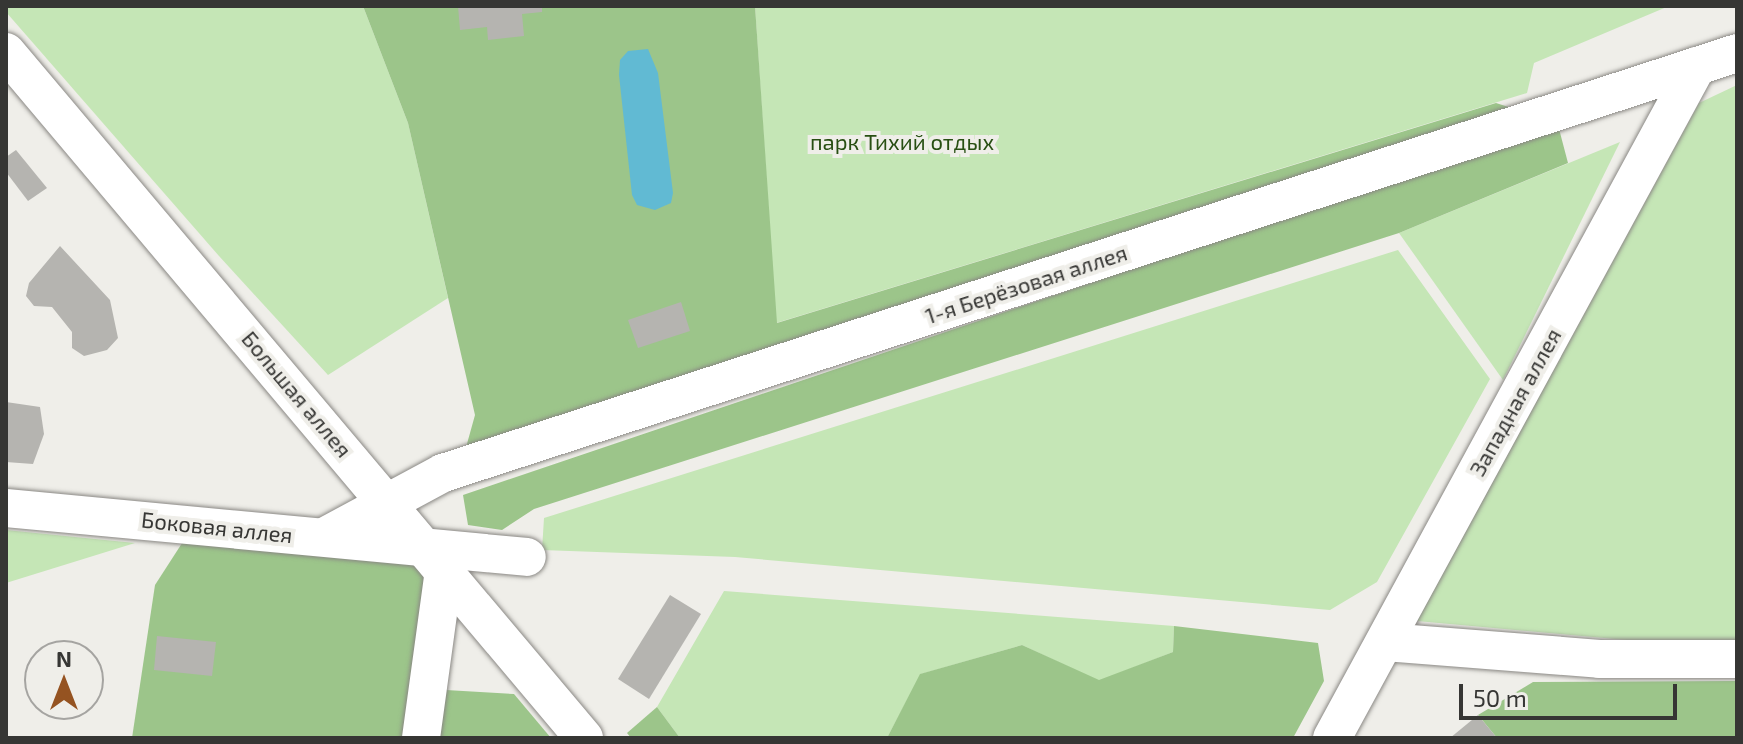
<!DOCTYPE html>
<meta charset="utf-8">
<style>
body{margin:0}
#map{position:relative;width:1743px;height:744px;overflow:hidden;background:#efeee9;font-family:"Exo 2",sans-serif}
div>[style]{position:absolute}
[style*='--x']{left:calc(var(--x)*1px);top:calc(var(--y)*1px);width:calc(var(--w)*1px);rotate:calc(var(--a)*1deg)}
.green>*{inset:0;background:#c5e6b6}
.forest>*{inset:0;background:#9cc58a}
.water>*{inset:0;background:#61bad3}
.building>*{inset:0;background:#b5b4b0}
.roads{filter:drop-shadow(0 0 2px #8a8884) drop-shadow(0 0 2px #8a8884)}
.minor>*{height:38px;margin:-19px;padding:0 19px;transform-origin:19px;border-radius:19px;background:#fff}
span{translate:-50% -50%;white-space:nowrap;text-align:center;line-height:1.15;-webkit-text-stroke:8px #efeee9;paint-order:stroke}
.park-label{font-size:22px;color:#284f13}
.street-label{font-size:22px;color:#363634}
.frame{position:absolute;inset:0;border:8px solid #363634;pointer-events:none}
.north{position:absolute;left:24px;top:640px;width:80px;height:80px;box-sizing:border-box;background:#efeee9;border:2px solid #a5a4a1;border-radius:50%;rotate:0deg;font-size:22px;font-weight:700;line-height:32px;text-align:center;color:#363634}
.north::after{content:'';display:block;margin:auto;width:28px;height:36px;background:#955321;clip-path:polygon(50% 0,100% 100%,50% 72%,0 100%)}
.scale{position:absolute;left:1459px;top:684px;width:218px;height:36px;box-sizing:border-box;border:4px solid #363634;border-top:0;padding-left:10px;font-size:24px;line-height:28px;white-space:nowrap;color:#363634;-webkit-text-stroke:6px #efeee9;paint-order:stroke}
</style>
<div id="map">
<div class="green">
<i style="clip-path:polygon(6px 6px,363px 6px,408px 123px,448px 298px,328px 375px,219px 256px,6px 12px)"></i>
<i style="clip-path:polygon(755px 6px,1669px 6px,1534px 63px,1527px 93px,776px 323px)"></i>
<i style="clip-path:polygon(1737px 85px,1737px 643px,1670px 644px,1417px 621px,1699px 103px)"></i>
<i style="clip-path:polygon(1620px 142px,1503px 380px,1399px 233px)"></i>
<i style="clip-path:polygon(1398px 250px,1490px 379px,1377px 582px,1330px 610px,735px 557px,542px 550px,544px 518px)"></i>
<i style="clip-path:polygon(6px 530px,135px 543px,6px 583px)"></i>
<i style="clip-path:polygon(724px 591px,1174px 626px,1173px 652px,1099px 681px,1022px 645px,921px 674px,887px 738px,680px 738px,657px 707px)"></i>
</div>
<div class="forest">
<i style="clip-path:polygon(363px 6px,755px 6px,777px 323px,1496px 103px,1524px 112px,465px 451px,475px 415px,408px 123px)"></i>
<i style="clip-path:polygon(1558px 125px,1568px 163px,1399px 233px,534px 509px,502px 530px,468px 525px,463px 495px)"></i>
<i style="clip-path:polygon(186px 537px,418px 561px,430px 578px,408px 738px,132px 738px,155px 585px)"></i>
<i style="clip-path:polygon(1174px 626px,1318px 643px,1324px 681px,1293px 738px,887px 738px,920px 674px,1022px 645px,1099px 680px,1173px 652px)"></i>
<i style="clip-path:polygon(1737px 681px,1737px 738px,1497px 738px,1478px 715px,1533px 682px)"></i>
<i style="clip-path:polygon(446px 690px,514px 694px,551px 738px,439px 738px)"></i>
<i style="clip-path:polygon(657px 707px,680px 738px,631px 738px,627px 733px)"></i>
</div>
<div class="water">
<i style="clip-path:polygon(648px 49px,658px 73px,673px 193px,671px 203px,655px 210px,637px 205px,632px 195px,619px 75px,620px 60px,628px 51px)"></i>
</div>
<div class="building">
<i style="clip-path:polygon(458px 6px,542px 6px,542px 12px,522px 14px,524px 36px,488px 40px,487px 27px,460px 30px)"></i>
<i style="clip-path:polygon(16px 150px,47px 188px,28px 201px,6px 172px,6px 157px)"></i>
<i style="clip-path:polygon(60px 246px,110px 300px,118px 338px,107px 350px,84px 356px,72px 348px,72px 332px,52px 307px,34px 306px,26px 296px,29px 283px)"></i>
<i style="clip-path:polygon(681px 302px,690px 331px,638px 348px,628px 320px)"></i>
<i style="clip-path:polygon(6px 402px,40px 407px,44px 434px,33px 464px,6px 462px)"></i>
<i style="clip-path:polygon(670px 595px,701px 614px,649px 699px,618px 679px)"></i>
<i style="clip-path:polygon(157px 636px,216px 642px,212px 676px,154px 670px)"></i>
<i style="clip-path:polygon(1478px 715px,1497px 738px,1450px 738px)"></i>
</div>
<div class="roads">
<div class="minor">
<i style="--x:6;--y:52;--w:897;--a:49.88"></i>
<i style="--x:6;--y:508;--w:523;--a:5.37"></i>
<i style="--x:324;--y:537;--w:135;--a:-28.3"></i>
<i style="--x:443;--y:473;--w:1360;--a:-17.98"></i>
<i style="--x:1385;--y:642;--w:215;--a:4.5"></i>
<i style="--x:1599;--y:659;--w:138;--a:0"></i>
<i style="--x:421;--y:738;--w:170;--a:-82.2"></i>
<i style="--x:1332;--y:738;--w:765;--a:-61.49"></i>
</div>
</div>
<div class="park-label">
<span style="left:902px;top:142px">парк Тихий отдых</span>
</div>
<div class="street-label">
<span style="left:1026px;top:284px;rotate:-18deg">1-я Берёзовая аллея</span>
<span style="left:297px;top:394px;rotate:50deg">Большая аллея</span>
<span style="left:1515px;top:402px;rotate:-61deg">Западная аллея</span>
<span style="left:217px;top:527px;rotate:6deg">Боковая аллея</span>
</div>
<div class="frame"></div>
<div class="north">N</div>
<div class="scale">50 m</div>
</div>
